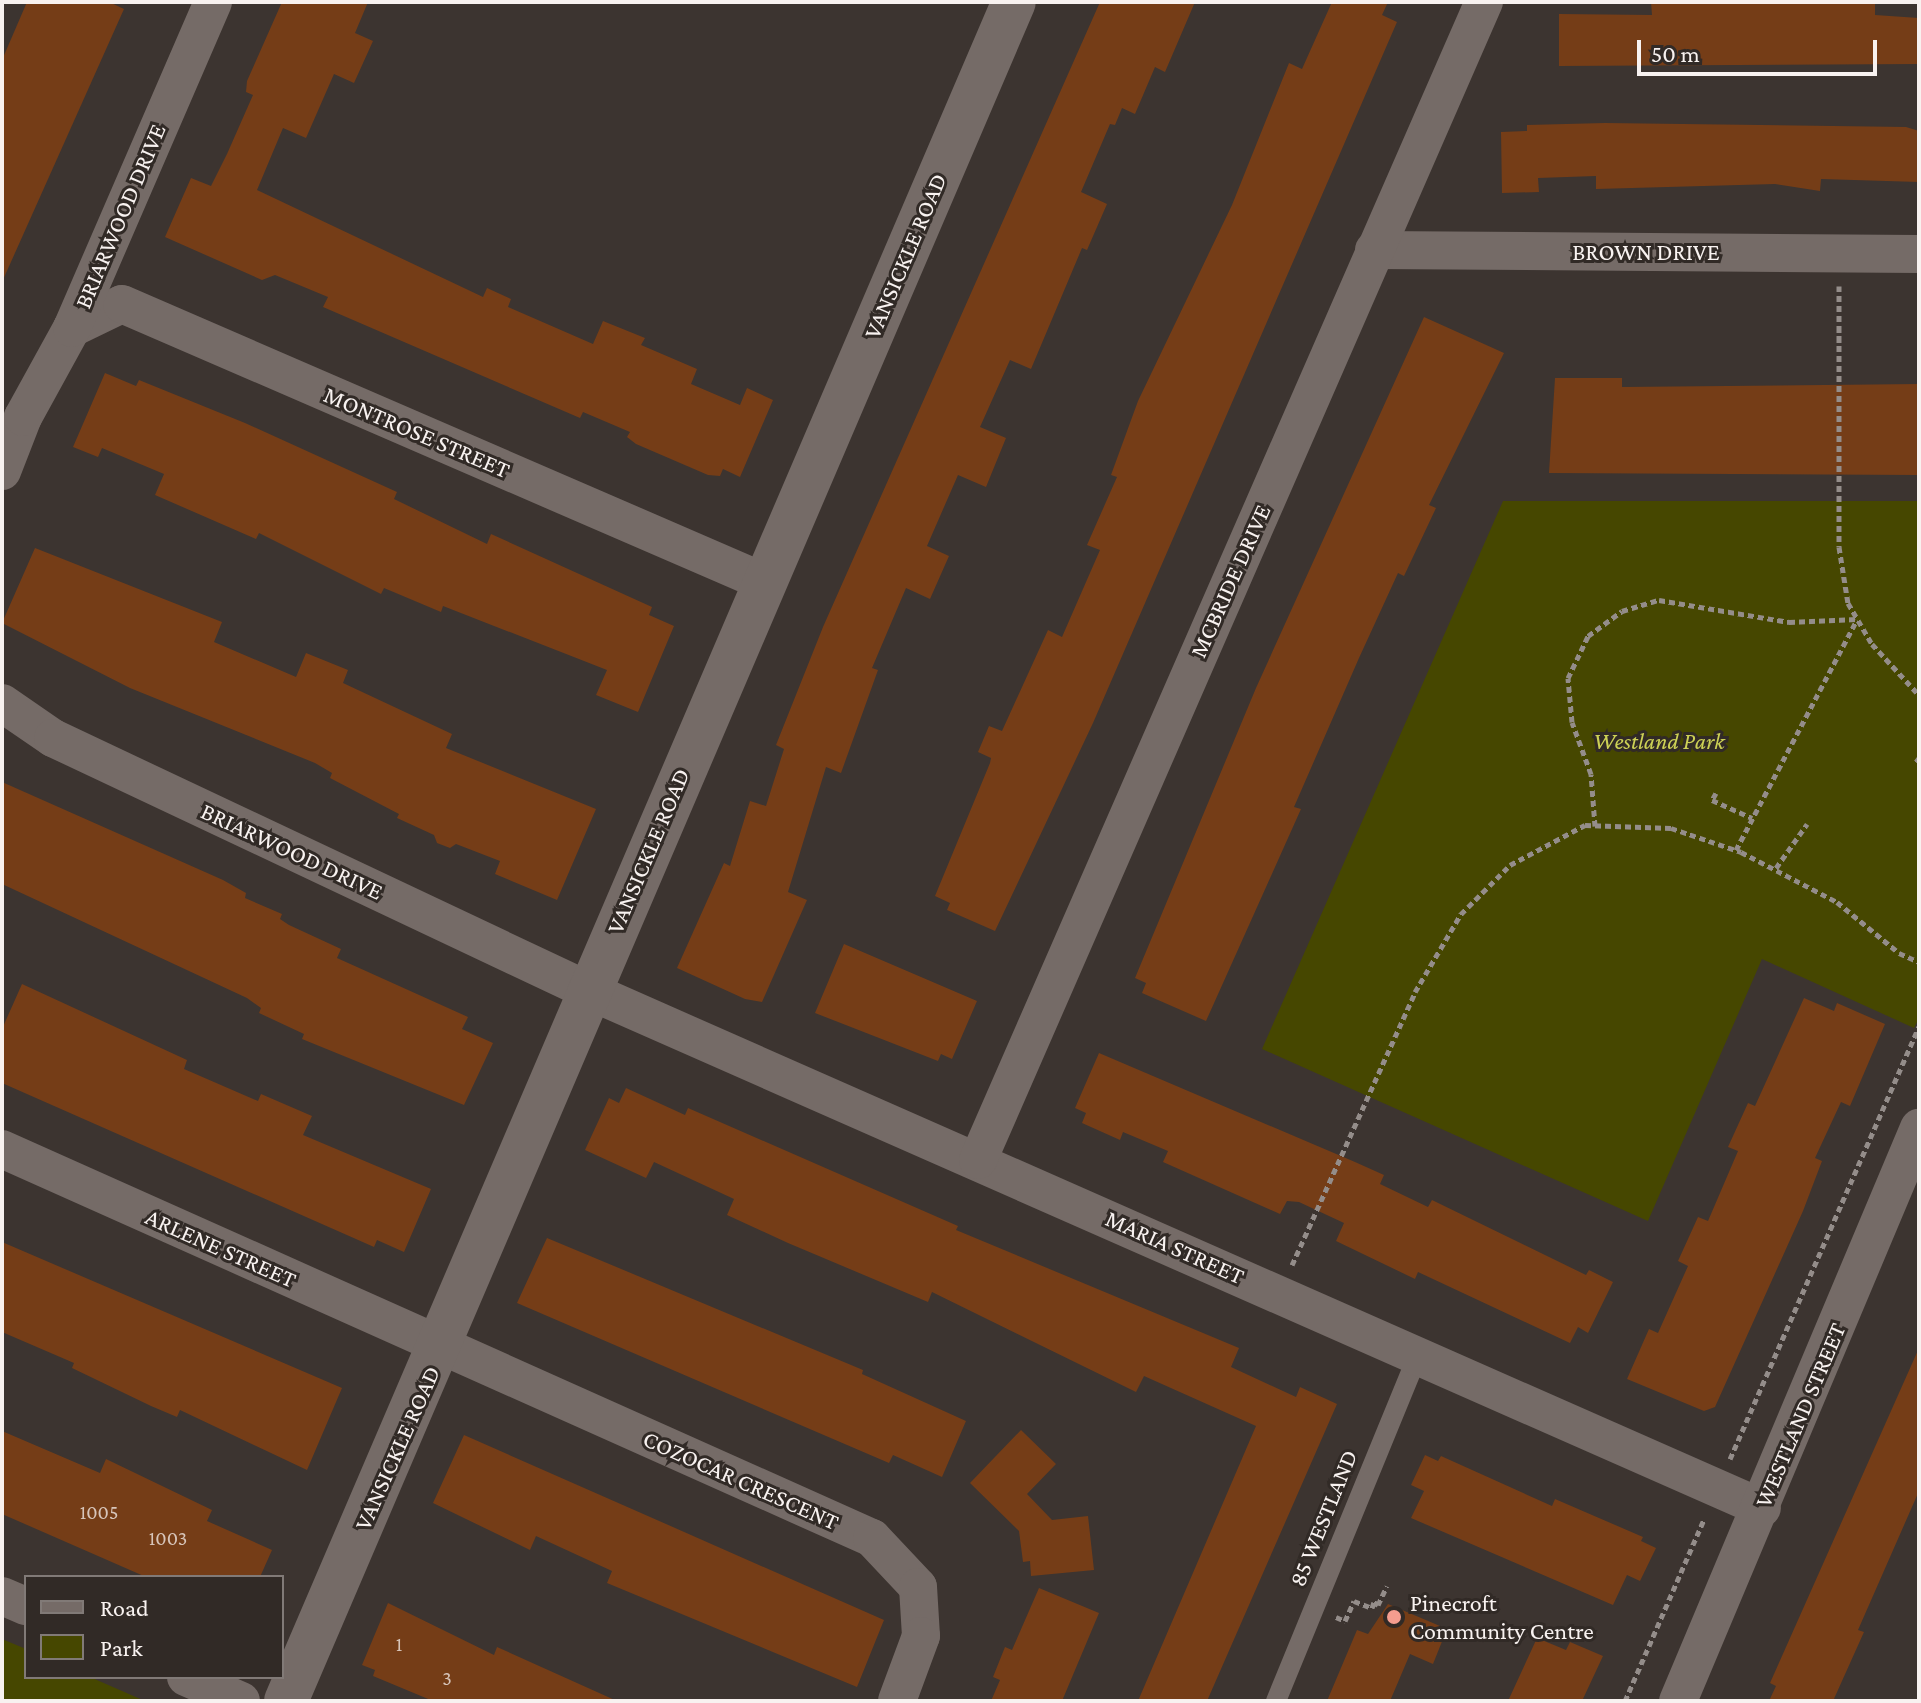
<!DOCTYPE html>
<style>
body{margin:0}
#map{position:relative;width:1921px;height:1703px;overflow:hidden;background:#3c3430;font-family:"Crimson Pro",serif}
div>[style]{position:absolute}
[style*='--x']{left:calc(var(--x)*1px);top:calc(var(--y)*1px);width:calc(var(--w)*1px);rotate:calc(var(--a)*1deg)}
.green>*{inset:0;background:#464700}
.building>*{inset:0;background:#753d17}
.path>*{height:5px;margin-top:-2.5px;transform-origin:0;background:repeating-linear-gradient(90deg,#948d8a 0 6px,transparent 0 10px)}
.lane>*{height:20px;margin:-10px;padding:0 10px;transform-origin:10px;border-radius:10px;background:#756b67}
.street>*{height:38px;margin:-19px;padding:0 19px;transform-origin:19px;border-radius:19px;background:#756b67}
.secondary>*{height:44px;margin:-22px;padding:0 22px;transform-origin:22px;border-radius:22px;background:#756b67}
.dots>*{width:22px;height:22px;translate:-50% -50%;box-sizing:border-box;border:4px solid #312a26;border-radius:50%}
span{translate:-50% -50%;white-space:nowrap;text-align:center;line-height:1.15;-webkit-text-stroke:6px #312a26;paint-order:stroke}
.number-label{font-size:20px;color:#d7c5ba}
.number-label span{-webkit-text-stroke-width:0}
.street-label{font-size:24px;color:#f8f2f0}
.park-label{font-size:24px;color:#cdd155;font-style:italic}
.poi-label{font-size:24px;color:#f8f2f0}
.left{translate:0 -50%;text-align:left}
.frame{position:absolute;inset:0;border:4px solid #f8f2f0;pointer-events:none}
.legend{position:absolute;left:24px;top:1575px;width:260px;height:104px;box-sizing:border-box;background:#312a26;border:2px solid #817a77;margin:0;padding:10px 14px;list-style:none;font-size:24px;color:#f8f2f0}
.legend li{display:flex;align-items:center;gap:16px;height:40px}
.legend b{width:40px;border:2px solid #817a77}
.scale{position:absolute;left:1637px;top:40px;width:240px;height:36px;box-sizing:border-box;border:4px solid #f8f2f0;border-top:0;padding-left:10px;font-size:24px;line-height:28px;white-space:nowrap;color:#f8f2f0;-webkit-text-stroke:6px #312a26;paint-order:stroke}
</style>
<div id="map">
<div class="green">
<i style="clip-path:polygon(1503px 501px,1919px 501px,1919px 1018px,1914px 1028px,1762px 959px,1648px 1221px,1262px 1049px)"></i>
<i style="clip-path:polygon(2px 1639px,26px 1649px,26px 1677px,90px 1677px,145px 1701px,2px 1701px)"></i>
</div>
<div class="building">
<i style="clip-path:polygon(27px 2px,109px 2px,124px 9px,2px 282px,2px 60px)"></i>
<i style="clip-path:polygon(282px 2px,368px 2px,355px 33px,373px 41px,354px 83px,334px 74px,306px 138px,283px 128px,257px 190px,483px 297px,487px 288px,511px 299px,508px 307px,593px 344px,603px 321px,645px 338px,641px 345px,697px 369px,691px 384px,740px 405px,747px 388px,773px 400px,740px 477px,723px 469px,720px 476px,708px 475px,636px 444px,627px 437px,630px 432px,583px 412px,580px 418px,323px 307px,328px 297px,275px 275px,262px 280px,165px 237px,191px 178px,211px 186px,227px 154px,253px 95px,246px 92px,247px 81px)"></i>
<i style="clip-path:polygon(1100px 2px,1195px 2px,1165px 72px,1155px 67px,1135px 114px,1122px 108px,1115px 125px,1110px 124px,1081px 192px,1107px 204px,1087px 250px,1082px 248px,1031px 369px,1010px 360px,980px 427px,1006px 438px,986px 487px,958px 475px,927px 546px,949px 556px,930px 599px,906px 588px,872px 668px,878px 670px,841px 773px,826px 767px,788px 892px,807px 900px,762px 1002px,745px 999px,677px 968px,724px 863px,730px 866px,750px 801px,766px 806px,784px 749px,776px 745px,823px 627px)"></i>
<i style="clip-path:polygon(1332px 2px,1388px 2px,1382px 15px,1397px 22px,1093px 723px,995px 931px,947px 910px,950px 903px,935px 896px,990px 763px,991px 758px,978px 752px,989px 726px,1002px 731px,1048px 630px,1062px 637px,1100px 550px,1087px 545px,1117px 477px,1111px 475px,1138px 401px,1232px 205px,1289px 63px,1302px 69px)"></i>
<i style="clip-path:polygon(1651px 2px,1875px 2px,1875px 15px,1919px 18px,1919px 64px,1559px 66px,1559px 14px,1652px 15px)"></i>
<i style="clip-path:polygon(1605px 123px,1906px 127px,1919px 131px,1919px 182px,1821px 179px,1820px 191px,1775px 184px,1596px 189px,1596px 176px,1538px 178px,1539px 192px,1502px 193px,1501px 132px,1527px 131px,1527px 125px)"></i>
<i style="clip-path:polygon(1424px 317px,1504px 353px,1429px 505px,1436px 508px,1404px 576px,1398px 573px,1359px 658px,1294px 807px,1301px 809px,1206px 1021px,1142px 993px,1146px 983px,1135px 978px,1256px 688px)"></i>
<i style="clip-path:polygon(105px 373px,136px 386px,139px 380px,245px 423px,397px 492px,394px 499px,487px 544px,491px 534px,652px 607px,649px 615px,674px 626px,638px 712px,596px 695px,607px 670px,443px 606px,441px 612px,384px 588px,381px 594px,259px 533px,256px 539px,155px 495px,164px 474px,102px 448px,98px 457px,73px 447px)"></i>
<i style="clip-path:polygon(1555px 378px,1622px 378px,1622px 387px,1919px 384px,1919px 475px,1549px 473px)"></i>
<i style="clip-path:polygon(35px 548px,222px 622px,214px 642px,296px 677px,306px 653px,348px 670px,343px 683px,452px 734px,446px 748px,596px 809px,557px 900px,495px 874px,500px 861px,456px 844px,450px 848px,437px 843px,434px 835px,397px 818px,399px 814px,330px 778px,332px 773px,315px 763px,130px 688px,2px 623px)"></i>
<i style="clip-path:polygon(2px 782px,223px 880px,246px 893px,245px 898px,282px 914px,280px 919px,289px 925px,341px 949px,337px 958px,468px 1017px,462px 1029px,493px 1043px,464px 1105px,302px 1039px,304px 1034px,259px 1013px,261px 1008px,247px 998px,2px 884px)"></i>
<i style="clip-path:polygon(844px 944px,977px 1001px,952px 1059px,941px 1054px,938px 1061px,815px 1013px)"></i>
<i style="clip-path:polygon(22px 984px,187px 1060px,184px 1069px,258px 1101px,261px 1094px,312px 1116px,303px 1135px,431px 1189px,404px 1252px,377px 1240px,374px 1247px,2px 1083px,2px 1029px)"></i>
<i style="clip-path:polygon(1804px 998px,1834px 1011px,1837px 1003px,1885px 1024px,1850px 1106px,1841px 1102px,1815px 1158px,1822px 1161px,1803px 1211px,1715px 1407px,1704px 1411px,1627px 1379px,1649px 1329px,1658px 1333px,1688px 1266px,1678px 1261px,1698px 1217px,1708px 1221px,1738px 1151px,1728px 1147px,1748px 1103px,1755px 1106px)"></i>
<i style="clip-path:polygon(1099px 1053px,1355px 1162px,1384px 1175px,1380px 1184px,1428px 1207px,1432px 1200px,1586px 1275px,1589px 1270px,1613px 1282px,1588px 1333px,1578px 1327px,1570px 1343px,1418px 1272px,1415px 1279px,1336px 1241px,1344px 1223px,1299px 1202px,1287px 1201px,1280px 1214px,1163px 1162px,1168px 1151px,1123px 1132px,1120px 1140px,1082px 1123px,1086px 1113px,1075px 1108px)"></i>
<i style="clip-path:polygon(626px 1088px,685px 1115px,688px 1108px,958px 1226px,956px 1230px,1239px 1348px,1231px 1367px,1296px 1397px,1300px 1387px,1337px 1404px,1207px 1701px,1138px 1701px,1256px 1426px,1144px 1376px,1136px 1392px,932px 1292px,928px 1302px,788px 1243px,727px 1215px,734px 1199px,654px 1162px,646px 1178px,585px 1150px,609px 1098px,619px 1103px)"></i>
<i style="clip-path:polygon(547px 1238px,863px 1370px,862px 1374px,966px 1421px,942px 1477px,893px 1455px,889px 1463px,517px 1303px)"></i>
<i style="clip-path:polygon(2px 1242px,342px 1388px,307px 1470px,180px 1410px,177px 1417px,151px 1406px,72px 1368px,74px 1363px,2px 1332px)"></i>
<i style="clip-path:polygon(1919px 1348px,1919px 1491px,1858px 1630px,1864px 1632px,1833px 1701px,1769px 1701px,1776px 1686px,1770px 1683px)"></i>
<i style="clip-path:polygon(1021px 1430px,1056px 1464px,1027px 1494px,1052px 1520px,1088px 1516px,1094px 1570px,1031px 1576px,1030px 1561px,1023px 1562px,1019px 1531px,970px 1483px)"></i>
<i style="clip-path:polygon(2px 1431px,100px 1473px,106px 1459px,212px 1510px,207px 1521px,272px 1550px,260px 1577px,146px 1577px,2px 1514px)"></i>
<i style="clip-path:polygon(464px 1435px,884px 1620px,857px 1687px,607px 1583px,612px 1571px,536px 1536px,530px 1550px,433px 1503px)"></i>
<i style="clip-path:polygon(1425px 1455px,1438px 1461px,1441px 1456px,1552px 1506px,1555px 1499px,1643px 1537px,1641px 1541px,1656px 1548px,1640px 1581px,1627px 1575px,1613px 1605px,1411px 1518px,1424px 1491px,1411px 1485px)"></i>
<i style="clip-path:polygon(1039px 1588px,1099px 1613px,1062px 1701px,991px 1701px,1000px 1680px,993px 1677px,1005px 1647px,1012px 1650px)"></i>
<i style="clip-path:polygon(388px 1603px,494px 1655px,497px 1647px,617px 1701px,433px 1701px,373px 1676px,375px 1670px,362px 1665px)"></i>
<i style="clip-path:polygon(1388px 1604px,1447px 1629px,1433px 1664px,1410px 1654px,1390px 1701px,1327px 1701px,1357px 1630px,1368px 1634px)"></i>
<i style="clip-path:polygon(1537px 1638px,1566px 1650px,1570px 1642px,1603px 1656px,1582px 1701px,1508px 1701px)"></i>
</div>
<div class="path">
<i style="--x:1839;--y:286;--w:261;--a:90"></i>
<i style="--x:1839;--y:547;--w:57;--a:80.9"></i>
<i style="--x:1848;--y:603;--w:48;--a:59.7"></i>
<i style="--x:1872;--y:644;--w:69;--a:47.3"></i>
<i style="--x:1916;--y:762;--w:5;--a:-53"></i>
<i style="--x:1716;--y:793;--w:8;--a:120"></i>
<i style="--x:1712;--y:800;--w:44;--a:24.2"></i>
<i style="--x:1595;--y:826;--w:52;--a:-94.4"></i>
<i style="--x:1591;--y:774;--w:55;--a:-110.1"></i>
<i style="--x:1572;--y:722;--w:44;--a:-95.2"></i>
<i style="--x:1568;--y:678;--w:47;--a:-64.5"></i>
<i style="--x:1588;--y:636;--w:42;--a:-36.3"></i>
<i style="--x:1622;--y:611;--w:39;--a:-17"></i>
<i style="--x:1659;--y:600;--w:132;--a:9.6"></i>
<i style="--x:1789;--y:622;--w:68;--a:-2.5"></i>
<i style="--x:1736;--y:850;--w:260;--a:-62.3"></i>
<i style="--x:1776;--y:868;--w:54;--a:-54.8"></i>
<i style="--x:1292;--y:1265;--w:299;--a:-65.7"></i>
<i style="--x:1415;--y:992;--w:91;--a:-59.5"></i>
<i style="--x:1461;--y:914;--w:69;--a:-45"></i>
<i style="--x:1510;--y:865;--w:85;--a:-28.1"></i>
<i style="--x:1585;--y:825;--w:86;--a:2"></i>
<i style="--x:1671;--y:828;--w:74;--a:18.9"></i>
<i style="--x:1741;--y:852;--w:108;--a:27.5"></i>
<i style="--x:1837;--y:902;--w:80;--a:39.4"></i>
<i style="--x:1899;--y:953;--w:22;--a:24"></i>
<i style="--x:1730;--y:1459;--w:472;--a:-66.4"></i>
<i style="--x:1336;--y:1617;--w:10;--a:24"></i>
<i style="--x:1345;--y:1621;--w:22;--a:-66"></i>
<i style="--x:1354;--y:1601;--w:19;--a:21"></i>
<i style="--x:1372;--y:1608;--w:6;--a:-72"></i>
<i style="--x:1374;--y:1602;--w:5;--a:37"></i>
<i style="--x:1378;--y:1605;--w:21;--a:-65"></i>
<i style="--x:1625;--y:1701;--w:198;--a:-66.5"></i>
</div>
<div class="lane">
<i style="--x:1276;--y:1701;--w:374;--a:-67.7"></i>
</div>
<div class="street">
<i style="--x:1374;--y:250;--w:545;--a:0.42"></i>
<i style="--x:72;--y:328;--w:55;--a:-25.6"></i>
<i style="--x:122;--y:304;--w:700;--a:23.41"></i>
<i style="--x:2;--y:471;--w:58;--a:-68.7"></i>
<i style="--x:23;--y:417;--w:102;--a:-61.2"></i>
<i style="--x:72;--y:328;--w:355;--a:-66.6"></i>
<i style="--x:2;--y:703;--w:62;--a:34.5"></i>
<i style="--x:53;--y:738;--w:590;--a:25.26"></i>
<i style="--x:587;--y:990;--w:1284;--a:23.79"></i>
<i style="--x:2;--y:1149;--w:953;--a:24.09"></i>
<i style="--x:872;--y:1538;--w:67;--a:46.8"></i>
<i style="--x:918;--y:1587;--w:49;--a:86.5"></i>
<i style="--x:921;--y:1636;--w:69;--a:110.3"></i>
<i style="--x:978;--y:1160;--w:1264;--a:-66.4"></i>
<i style="--x:2;--y:1596;--w:26;--a:23"></i>
<i style="--x:186;--y:1677;--w:60;--a:23.6"></i>
<i style="--x:1678;--y:1701;--w:622;--a:-67.19"></i>
</div>
<div class="secondary">
<i style="--x:286;--y:1701;--w:1848;--a:-66.81"></i>
</div>
<div class="dots">
<i style="left:1394px;top:1617px;background:#f59d8f"></i>
</div>
<div class="number-label">
<span style="left:99px;top:1512px">1005</span>
<span style="left:168px;top:1538px">1003</span>
<span style="left:399px;top:1644px">1</span>
<span style="left:447px;top:1678px">3</span>
</div>
<div class="street-label">
<span style="left:120px;top:216px;rotate:-67deg">BRIARWOOD DRIVE</span>
<span style="left:1646px;top:252px">BROWN DRIVE</span>
<span style="left:905px;top:256px;rotate:-67deg">VANSICKLE ROAD</span>
<span style="left:417px;top:432px;rotate:23deg">MONTROSE STREET</span>
<span style="left:1230px;top:581px;rotate:-66deg">MCBRIDE DRIVE</span>
<span style="left:292px;top:851px;rotate:25deg">BRIARWOOD DRIVE</span>
<span style="left:648px;top:851px;rotate:-67deg">VANSICKLE ROAD</span>
<span style="left:1175px;top:1247px;rotate:24deg">MARIA STREET</span>
<span style="left:221px;top:1248px;rotate:24deg">ARLENE STREET</span>
<span style="left:1800px;top:1415px;rotate:-67deg">WESTLAND STREET</span>
<span style="left:397px;top:1448px;rotate:-66deg">VANSICKLE ROAD</span>
<span style="left:741px;top:1480px;rotate:24deg">COZOCAR CRESCENT</span>
<span style="left:1323px;top:1518px;rotate:-68deg">85 WESTLAND</span>
</div>
<div class="park-label">
<span style="left:1659px;top:741px">Westland Park</span>
</div>
<div class="poi-label">
<span class="left" style="left:1410px;top:1617px">Pinecroft<br>Community Centre</span>
</div>
<div class="frame"></div>
<ul class="legend">
<li><b style="height:10px;background:#756b67"></b>Road</li>
<li><b style="height:22px;background:#464700"></b>Park</li>
</ul>
<div class="scale">50 m</div>
</div>
